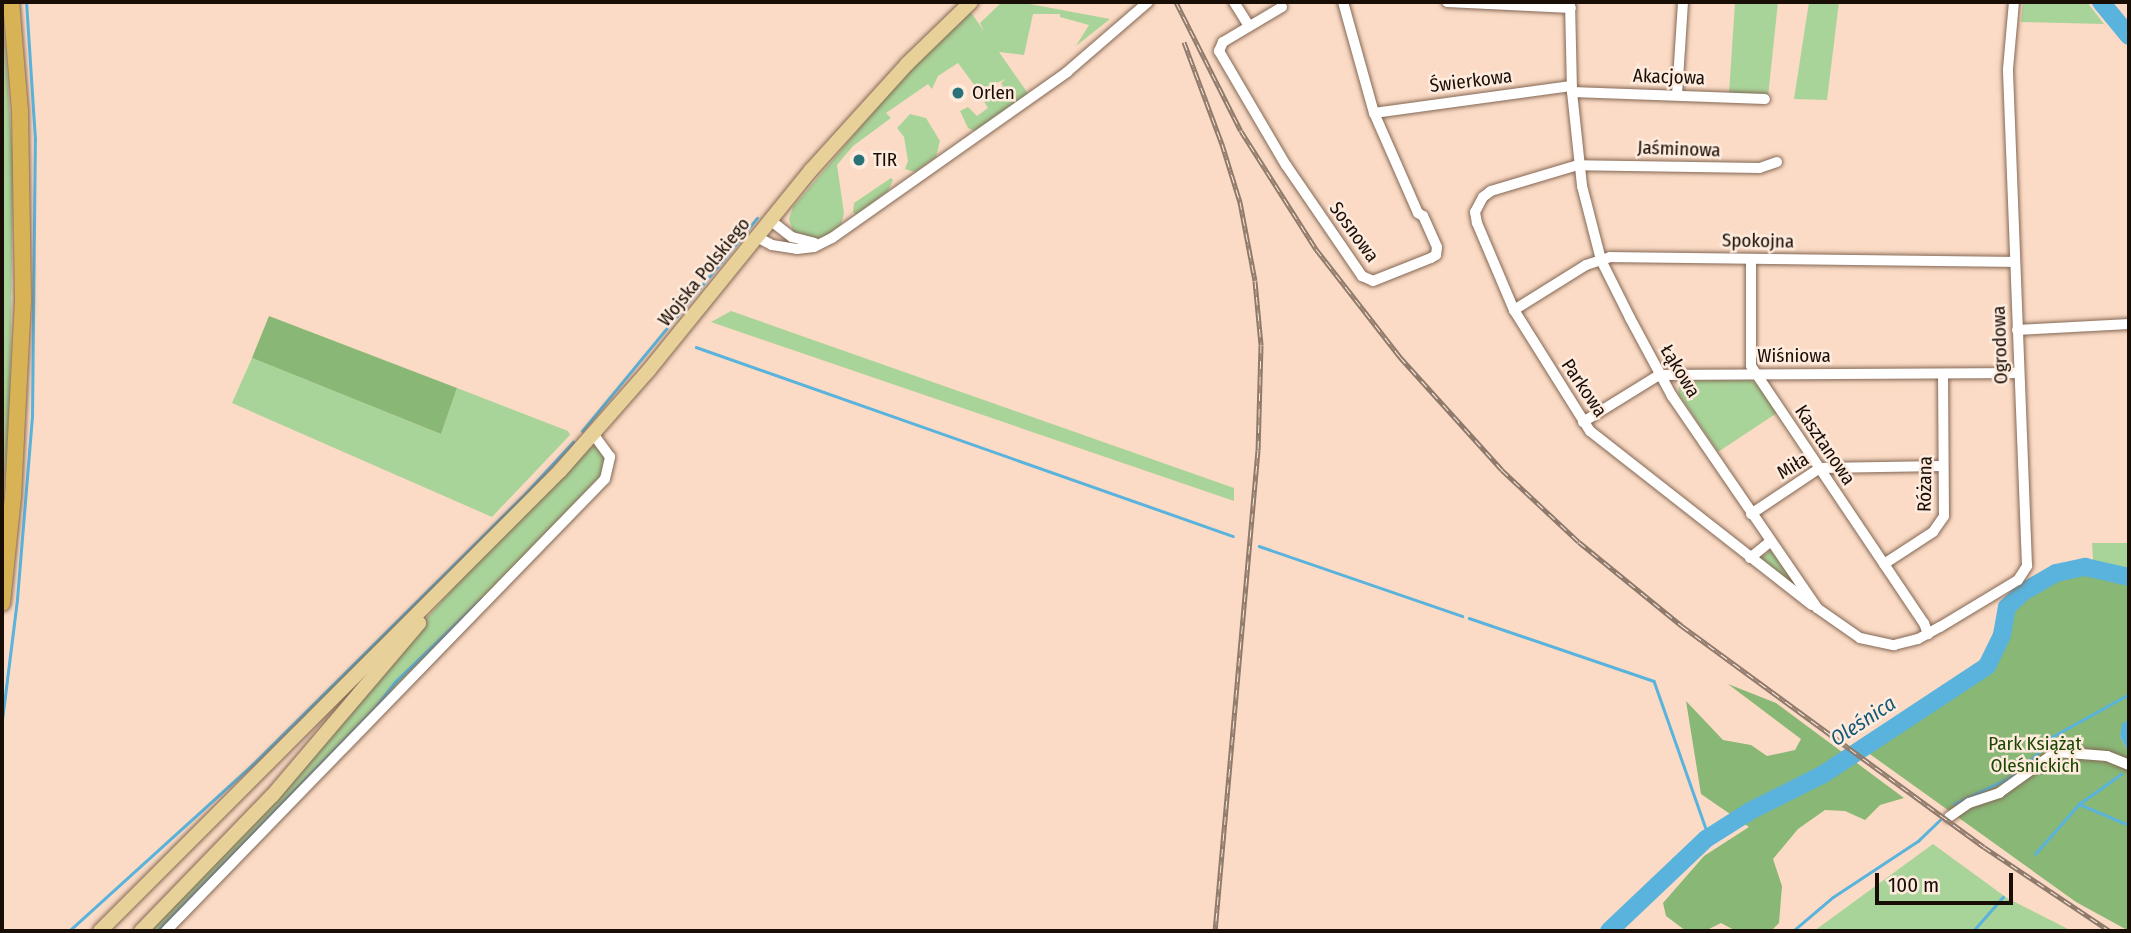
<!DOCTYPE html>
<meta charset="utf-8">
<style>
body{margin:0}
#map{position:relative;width:2131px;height:933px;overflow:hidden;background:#fbdbc5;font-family:"Fira Sans Condensed",sans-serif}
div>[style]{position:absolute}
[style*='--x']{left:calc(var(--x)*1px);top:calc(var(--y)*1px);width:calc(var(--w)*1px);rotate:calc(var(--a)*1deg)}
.green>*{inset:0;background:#a9d499}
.forest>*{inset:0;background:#88b776}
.water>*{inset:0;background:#59b3dc}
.stream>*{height:2.5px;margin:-1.25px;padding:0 1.25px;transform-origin:1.25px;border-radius:1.25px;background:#59b3dc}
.river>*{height:18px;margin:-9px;padding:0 9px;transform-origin:9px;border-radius:9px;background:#59b3dc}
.roads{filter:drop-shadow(0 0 2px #836754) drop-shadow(0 0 2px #836754)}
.minor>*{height:10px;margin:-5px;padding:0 5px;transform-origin:5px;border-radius:5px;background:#fff}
.major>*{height:14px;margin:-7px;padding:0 7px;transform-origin:7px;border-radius:7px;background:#e7d199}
.highway>*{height:16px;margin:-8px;padding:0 8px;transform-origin:8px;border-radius:8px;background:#d7b355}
.rail>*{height:5px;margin-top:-2.5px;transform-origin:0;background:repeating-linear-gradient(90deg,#feebde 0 8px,#907a6b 0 16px);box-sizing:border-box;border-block:2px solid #907a6b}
.dots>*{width:19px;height:19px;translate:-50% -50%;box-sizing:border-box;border:4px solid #feebde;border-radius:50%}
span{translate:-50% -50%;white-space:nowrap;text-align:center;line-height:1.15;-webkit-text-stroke:5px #feebde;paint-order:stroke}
.street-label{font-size:19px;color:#180e06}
.poi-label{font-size:19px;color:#180e06}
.left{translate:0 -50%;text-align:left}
.park-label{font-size:19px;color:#1b4801}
.water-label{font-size:21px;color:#125a76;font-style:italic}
.frame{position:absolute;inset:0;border:4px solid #180e06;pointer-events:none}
.scale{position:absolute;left:1875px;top:873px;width:138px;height:32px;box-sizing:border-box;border:4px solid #180e06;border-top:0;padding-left:9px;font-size:21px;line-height:24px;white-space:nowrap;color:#180e06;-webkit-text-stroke:5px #feebde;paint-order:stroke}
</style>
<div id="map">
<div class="green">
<i style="clip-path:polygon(2px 2px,13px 164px,10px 396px,2px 517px)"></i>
<i style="clip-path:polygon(1002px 2px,1019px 2px,1110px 19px,1076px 46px,1089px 25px,1060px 17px,1060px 14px,1033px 14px,1024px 55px,999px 52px,1029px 95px,975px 131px,968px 128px,960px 111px,968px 107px,977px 116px,988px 108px,983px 100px,1003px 86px,1001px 83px,1006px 79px,978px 90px,958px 63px,938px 76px,932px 89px,928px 84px,886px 113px,891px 118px,853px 146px,837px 165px,844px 213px,841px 225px,825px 237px,816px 239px,802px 237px,793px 232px,789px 219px,793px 207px,903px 77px,970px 11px,984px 31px,980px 23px)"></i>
<i style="clip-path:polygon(1735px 2px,1778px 2px,1768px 97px,1729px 94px)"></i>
<i style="clip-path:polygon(1809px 2px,1839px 2px,1827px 100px,1794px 99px)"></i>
<i style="clip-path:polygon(2023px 2px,2087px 2px,2104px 24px,2021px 22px)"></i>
<i style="clip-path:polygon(910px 114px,926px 118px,940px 141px,936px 157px,915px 172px,905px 169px,908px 161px,904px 137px,897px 128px)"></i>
<i style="clip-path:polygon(891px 178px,893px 180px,888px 191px,856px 215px,853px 212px,854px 203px)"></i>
<i style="clip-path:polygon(731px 311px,1234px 488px,1234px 501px,711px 322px)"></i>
<i style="clip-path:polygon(252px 358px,441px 434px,457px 388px,568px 431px,570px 435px,492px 517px,232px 403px)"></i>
<i style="clip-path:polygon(1749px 379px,1758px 385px,1777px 413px,1718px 452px,1678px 393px,1679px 386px,1686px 380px)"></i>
<i style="clip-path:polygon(596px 445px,606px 460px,602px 475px,162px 931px,148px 931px,466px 574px,588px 449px)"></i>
<i style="clip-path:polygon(2092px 543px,2129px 543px,2129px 570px,2093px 560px)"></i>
<i style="clip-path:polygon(1769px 551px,1773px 552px,1799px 590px,1759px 559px)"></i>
<i style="clip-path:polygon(1933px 844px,2007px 898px,2072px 931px,1814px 931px)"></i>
</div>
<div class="forest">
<i style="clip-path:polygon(269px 316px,457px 388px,441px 434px,252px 358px)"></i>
<i style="clip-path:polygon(2070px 573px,2129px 579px,2129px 719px,2123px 724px,2120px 736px,2129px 753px,2129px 931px,2076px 902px,1867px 752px,1992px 668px,2014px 607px,2044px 584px)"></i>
<i style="clip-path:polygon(1728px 684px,1776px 703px,1904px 798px,1880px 805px,1865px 820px,1845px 811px,1825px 810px,1798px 829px,1773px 859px,1782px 886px,1779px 923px,1771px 931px,1736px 931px,1721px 923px,1705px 931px,1686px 931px,1666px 916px,1663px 903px,1704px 856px,1749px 827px,1701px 794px,1686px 701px,1723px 740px,1751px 745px,1767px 756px,1795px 750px,1801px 739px)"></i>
</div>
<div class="water">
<i style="clip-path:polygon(2129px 719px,2129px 753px,2120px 736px,2122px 724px)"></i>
</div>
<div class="stream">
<i style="--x:748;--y:229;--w:14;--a:-51"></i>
<i style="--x:696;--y:347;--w:569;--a:19.39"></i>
<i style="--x:582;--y:431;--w:249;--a:-50.5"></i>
<i style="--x:1259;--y:546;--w:215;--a:19"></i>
<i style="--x:1469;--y:618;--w:195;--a:18.8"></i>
<i style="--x:1654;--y:681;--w:165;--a:70.6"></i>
<i style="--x:2;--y:720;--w:122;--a:-82.9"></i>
<i style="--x:17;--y:599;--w:184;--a:-85.3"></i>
<i style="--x:32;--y:416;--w:276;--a:-89.4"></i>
<i style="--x:35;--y:140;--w:138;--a:-93.7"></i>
<i style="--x:2050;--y:738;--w:90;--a:-29.1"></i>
<i style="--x:1954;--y:804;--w:61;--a:-25.3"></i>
<i style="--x:2009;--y:778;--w:19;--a:-36"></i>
<i style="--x:2024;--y:767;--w:33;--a:-46"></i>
<i style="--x:2079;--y:804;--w:54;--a:22.8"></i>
<i style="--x:2035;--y:854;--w:67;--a:-48.7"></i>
<i style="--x:2079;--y:804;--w:52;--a:-35.5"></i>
<i style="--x:69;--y:931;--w:247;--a:-42.2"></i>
<i style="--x:252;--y:765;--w:380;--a:-44.8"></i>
<i style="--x:522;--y:497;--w:75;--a:-47.2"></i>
<i style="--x:157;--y:931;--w:309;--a:-45.7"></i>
<i style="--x:373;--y:710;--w:34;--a:-52"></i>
<i style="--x:394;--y:683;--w:121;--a:-44"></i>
<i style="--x:1793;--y:931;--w:52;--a:-40.4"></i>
<i style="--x:1833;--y:897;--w:102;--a:-33.4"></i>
<i style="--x:1918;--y:841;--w:30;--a:-44"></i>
<i style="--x:1973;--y:931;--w:45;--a:-48.6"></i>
</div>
<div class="river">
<i style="--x:2101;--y:2;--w:44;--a:50.5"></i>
<i style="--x:1609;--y:931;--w:134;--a:-43.5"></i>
<i style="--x:1706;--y:839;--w:54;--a:-32.2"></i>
<i style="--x:1752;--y:810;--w:78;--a:-26.6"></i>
<i style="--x:1822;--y:775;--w:198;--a:-33.4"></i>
<i style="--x:1987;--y:666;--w:34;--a:-64"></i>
<i style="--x:2002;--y:635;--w:28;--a:-80"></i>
<i style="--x:2007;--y:607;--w:22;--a:-43"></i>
<i style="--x:2023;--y:592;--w:38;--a:-30"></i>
<i style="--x:2056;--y:573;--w:30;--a:-12"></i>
<i style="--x:2085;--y:567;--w:45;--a:12.8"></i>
</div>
<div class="roads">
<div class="minor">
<i style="--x:1234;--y:2;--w:28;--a:58"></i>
<i style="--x:1447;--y:2;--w:124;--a:2.8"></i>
<i style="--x:1570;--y:2;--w:90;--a:88.7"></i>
<i style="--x:1572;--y:92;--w:95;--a:83.9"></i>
<i style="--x:1582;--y:186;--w:76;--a:75.6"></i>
<i style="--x:1601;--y:260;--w:65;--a:63.4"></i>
<i style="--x:1630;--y:318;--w:89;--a:61.7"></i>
<i style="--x:1672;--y:396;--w:257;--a:55.6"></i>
<i style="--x:1817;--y:608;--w:52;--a:34.9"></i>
<i style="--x:1860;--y:638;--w:35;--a:12"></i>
<i style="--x:1894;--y:645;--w:25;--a:-14"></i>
<i style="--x:1918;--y:639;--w:25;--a:-29"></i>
<i style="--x:1940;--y:627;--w:91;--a:-31.1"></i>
<i style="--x:2018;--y:580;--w:17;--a:-57"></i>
<i style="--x:2027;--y:566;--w:497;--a:-92.2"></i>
<i style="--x:2008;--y:69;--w:67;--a:-84.9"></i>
<i style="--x:1282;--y:7;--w:69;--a:149.3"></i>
<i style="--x:1223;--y:42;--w:10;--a:114"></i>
<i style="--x:1219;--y:51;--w:132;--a:59.6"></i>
<i style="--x:1286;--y:165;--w:135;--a:55.6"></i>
<i style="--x:1362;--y:276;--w:12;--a:24"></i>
<i style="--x:1373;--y:281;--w:62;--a:-21.6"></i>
<i style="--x:1431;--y:258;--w:6;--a:-31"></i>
<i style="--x:1436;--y:255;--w:8;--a:-83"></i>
<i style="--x:1437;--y:247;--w:34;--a:-114"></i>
<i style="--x:1423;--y:216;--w:6;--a:-149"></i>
<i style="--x:1418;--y:213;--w:109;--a:-113.7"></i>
<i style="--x:1374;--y:113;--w:115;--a:-105.6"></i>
<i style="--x:1572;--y:92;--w:193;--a:2.1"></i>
<i style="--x:1677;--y:95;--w:93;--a:-86.3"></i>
<i style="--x:1374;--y:113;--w:199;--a:-7.8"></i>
<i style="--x:1777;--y:162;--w:18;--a:161"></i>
<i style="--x:1760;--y:168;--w:182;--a:-179.1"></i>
<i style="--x:1578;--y:165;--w:91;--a:163.4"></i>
<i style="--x:1491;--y:191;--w:10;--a:143"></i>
<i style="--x:1483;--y:197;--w:17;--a:118"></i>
<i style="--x:1475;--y:212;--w:11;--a:80"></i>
<i style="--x:1477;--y:223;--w:95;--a:67"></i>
<i style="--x:1514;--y:310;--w:143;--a:57.9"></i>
<i style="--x:1590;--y:431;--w:282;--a:38.1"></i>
<i style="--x:770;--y:220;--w:28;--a:38"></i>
<i style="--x:792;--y:237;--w:23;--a:15"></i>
<i style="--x:757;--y:237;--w:17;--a:28"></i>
<i style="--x:772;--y:245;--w:25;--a:9"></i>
<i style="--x:797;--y:249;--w:17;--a:-7"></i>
<i style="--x:814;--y:247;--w:20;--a:-27"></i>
<i style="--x:832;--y:238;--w:288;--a:-35.2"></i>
<i style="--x:1067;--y:72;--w:107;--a:-40.8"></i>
<i style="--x:1751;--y:259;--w:107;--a:90"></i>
<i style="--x:1751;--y:366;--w:310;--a:56.1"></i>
<i style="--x:1924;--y:623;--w:12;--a:70"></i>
<i style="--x:1514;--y:310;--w:85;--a:-32"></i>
<i style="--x:1586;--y:265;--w:25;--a:-18"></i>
<i style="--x:1610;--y:257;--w:405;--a:0.7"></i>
<i style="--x:2017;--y:330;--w:112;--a:-3.1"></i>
<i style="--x:1583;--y:422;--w:89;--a:-31.7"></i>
<i style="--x:1659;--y:375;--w:360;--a:-0.3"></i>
<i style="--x:1751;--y:514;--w:83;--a:-33.7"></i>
<i style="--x:1820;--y:468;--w:123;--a:-0.9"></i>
<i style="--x:1750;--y:558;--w:26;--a:-39"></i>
<i style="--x:1884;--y:564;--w:59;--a:-33.1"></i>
<i style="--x:1933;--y:532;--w:19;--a:-55"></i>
<i style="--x:1944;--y:516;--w:141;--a:-90.4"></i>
<i style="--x:1949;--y:817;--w:24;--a:-35"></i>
<i style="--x:1969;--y:803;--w:32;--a:-18"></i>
<i style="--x:1999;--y:793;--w:70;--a:-35.7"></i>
<i style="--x:2056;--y:752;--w:51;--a:4.5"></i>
<i style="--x:2107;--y:756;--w:24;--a:22"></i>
<i style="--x:166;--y:931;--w:630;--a:-45.84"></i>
<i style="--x:605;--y:479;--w:23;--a:-77"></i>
<i style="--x:610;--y:457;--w:29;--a:-126"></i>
</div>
<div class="major">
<i style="--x:100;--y:931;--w:651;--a:-45"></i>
<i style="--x:560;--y:471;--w:135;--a:-48.6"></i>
<i style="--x:649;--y:370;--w:257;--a:-51"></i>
<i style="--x:811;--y:170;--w:143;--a:-47.8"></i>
<i style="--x:907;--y:64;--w:89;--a:-44.1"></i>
<i style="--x:141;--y:931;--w:188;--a:-45.9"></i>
<i style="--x:272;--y:796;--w:227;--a:-49.6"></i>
</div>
<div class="highway">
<i style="--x:2;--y:603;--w:107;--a:-84.1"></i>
<i style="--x:13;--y:497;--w:197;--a:-87.1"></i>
<i style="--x:23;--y:300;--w:189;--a:-90.9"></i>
<i style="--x:20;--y:111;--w:109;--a:-94.7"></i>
</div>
</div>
<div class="rail">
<i style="--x:1176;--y:2;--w:144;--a:63.3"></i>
<i style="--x:1241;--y:131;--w:140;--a:57.6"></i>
<i style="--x:1316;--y:249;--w:137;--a:52.1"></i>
<i style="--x:1400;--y:357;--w:152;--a:47.9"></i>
<i style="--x:1502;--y:470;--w:105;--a:43.1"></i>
<i style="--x:1579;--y:542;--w:133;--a:39.2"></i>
<i style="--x:1682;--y:626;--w:374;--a:36.2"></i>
<i style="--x:1984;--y:847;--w:151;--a:33.7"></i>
<i style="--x:1184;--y:42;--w:109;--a:69.6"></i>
<i style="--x:1222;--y:144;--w:61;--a:72.8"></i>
<i style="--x:1240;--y:202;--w:80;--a:79.2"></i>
<i style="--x:1255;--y:281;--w:64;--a:84.6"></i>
<i style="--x:1261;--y:345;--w:105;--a:91.6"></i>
<i style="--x:1258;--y:450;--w:483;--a:95.1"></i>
</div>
<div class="dots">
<i style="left:958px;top:93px;background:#287278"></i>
<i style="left:859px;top:160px;background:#287278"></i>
</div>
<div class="street-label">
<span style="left:1669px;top:77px;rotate:2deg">Akacjowa</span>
<span style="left:1471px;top:81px;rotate:-7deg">Świerkowa</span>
<span style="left:1679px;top:149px;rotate:2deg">Jaśminowa</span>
<span style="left:1354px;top:232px;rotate:54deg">Sosnowa</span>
<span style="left:1758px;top:241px;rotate:1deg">Spokojna</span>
<span style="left:704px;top:272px;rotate:-51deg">Wojska Polskiego</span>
<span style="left:2000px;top:345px;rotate:-92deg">Ogrodowa</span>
<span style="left:1794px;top:356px">Wiśniowa</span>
<span style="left:1680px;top:371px;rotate:59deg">Łąkowa</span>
<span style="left:1584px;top:388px;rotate:56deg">Parkowa</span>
<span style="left:1825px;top:445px;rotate:56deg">Kasztanowa</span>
<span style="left:1793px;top:466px;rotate:-31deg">Miła</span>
<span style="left:1925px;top:484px;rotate:-89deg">Różana</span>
</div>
<div class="poi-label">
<span class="left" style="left:972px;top:93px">Orlen</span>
<span class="left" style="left:873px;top:160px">TIR</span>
</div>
<div class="park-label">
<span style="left:2035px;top:755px">Park Książąt<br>Oleśnickich</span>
</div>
<div class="water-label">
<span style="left:1863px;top:721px;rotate:-33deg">Oleśnica</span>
</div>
<div class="frame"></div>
<div class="scale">100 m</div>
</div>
